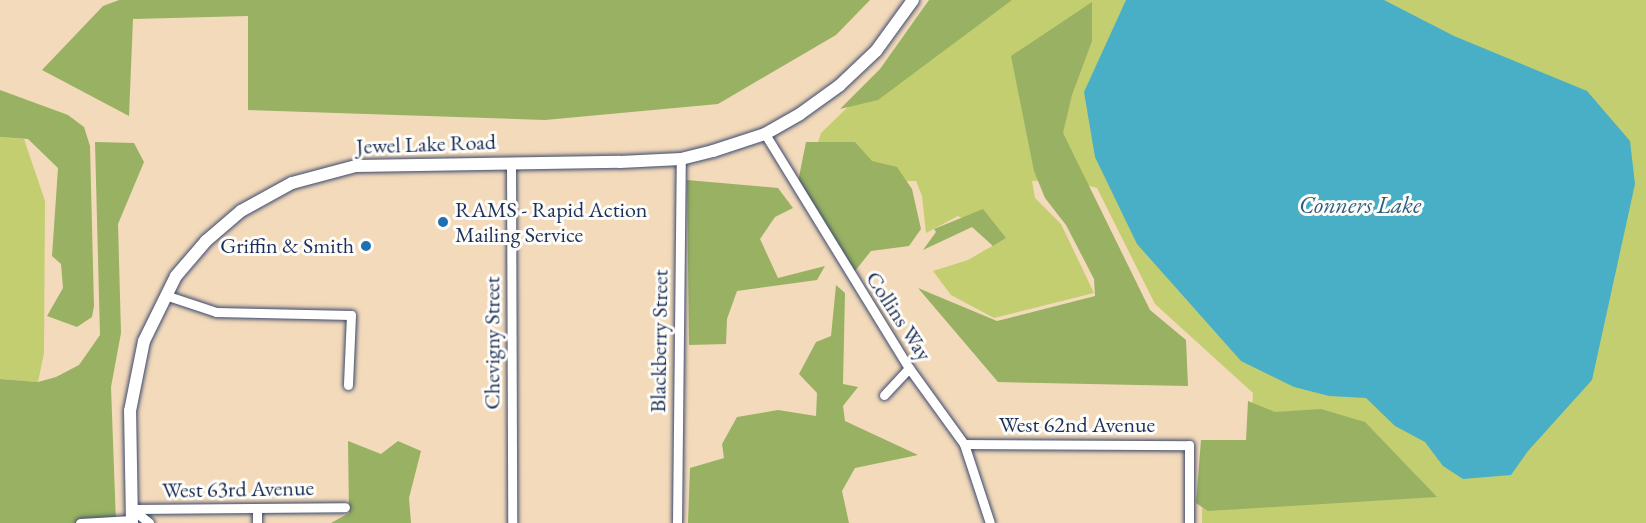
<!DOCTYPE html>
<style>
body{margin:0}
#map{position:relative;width:1646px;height:523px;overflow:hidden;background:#f3dabb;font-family:"EB Garamond",serif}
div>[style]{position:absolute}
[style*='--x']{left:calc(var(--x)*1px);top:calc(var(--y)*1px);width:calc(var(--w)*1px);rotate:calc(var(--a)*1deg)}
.green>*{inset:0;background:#c2ce70}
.forest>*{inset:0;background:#99b162}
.water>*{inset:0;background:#48afc7}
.roads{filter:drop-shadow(0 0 2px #3b496c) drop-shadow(0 0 2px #3b496c)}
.minor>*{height:9px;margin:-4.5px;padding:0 4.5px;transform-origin:4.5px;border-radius:4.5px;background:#fff}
.secondary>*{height:12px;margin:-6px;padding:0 6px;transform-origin:6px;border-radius:6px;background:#fff}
.dots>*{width:16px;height:16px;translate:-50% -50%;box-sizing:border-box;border:3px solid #fdfcf7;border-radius:50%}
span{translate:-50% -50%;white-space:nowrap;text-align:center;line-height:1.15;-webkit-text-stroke:6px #fdfcf7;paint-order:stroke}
.street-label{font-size:22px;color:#1b2f5e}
.poi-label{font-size:22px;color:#1b2f5e}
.left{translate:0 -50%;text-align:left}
.right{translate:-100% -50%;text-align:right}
.water-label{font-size:24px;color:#2b5c83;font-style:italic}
</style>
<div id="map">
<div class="green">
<i style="clip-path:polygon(936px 0,1646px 0,1646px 523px,1202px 523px,1203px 444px,1250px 443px,1253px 393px,1155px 304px,1097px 188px,1065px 180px,1032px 181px,1035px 198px,1061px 224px,1094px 293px,994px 318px,951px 295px,933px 271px,968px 260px,1006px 238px,958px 216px,926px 233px,922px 196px,916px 181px,805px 182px,821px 133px,886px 70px)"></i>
<i style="clip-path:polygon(0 137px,24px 139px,45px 201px,44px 353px,38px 382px,0 379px)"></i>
</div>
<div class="forest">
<i style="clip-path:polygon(119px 0,870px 0,836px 35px,718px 104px,545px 120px,248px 110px,248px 16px,133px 19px,129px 116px,42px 70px,103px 6px)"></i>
<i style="clip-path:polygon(929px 0,1012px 0,878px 100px,840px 109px,880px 69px)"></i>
<i style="clip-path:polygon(1092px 2px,1092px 41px,1072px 95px,1063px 133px,1150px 310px,1186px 340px,1188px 386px,998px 382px,918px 288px,997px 321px,1095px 296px,1094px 279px,1066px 225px,1045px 198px,1034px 171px,1011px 56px)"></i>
<i style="clip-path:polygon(0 90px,68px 115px,84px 127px,90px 146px,94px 306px,92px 317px,77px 327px,47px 316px,63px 288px,61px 264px,52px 256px,58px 168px,28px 139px,0 137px)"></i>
<i style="clip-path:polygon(95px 142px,134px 143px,144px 162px,118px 224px,121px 333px,111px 387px,116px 523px,0 523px,0 379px,38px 382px,56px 377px,79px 365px,100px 335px)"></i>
<i style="clip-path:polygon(806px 142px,855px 142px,872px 161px,897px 167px,912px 189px,921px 229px,909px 246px,871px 251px,855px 271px,798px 182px)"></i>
<i style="clip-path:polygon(687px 180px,778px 188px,793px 208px,775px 217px,760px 239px,778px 278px,825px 266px,817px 280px,737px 291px,727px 319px,726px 344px,689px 345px)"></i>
<i style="clip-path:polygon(983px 209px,1006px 238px,993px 246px,972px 227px,923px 250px,936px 232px,934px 229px)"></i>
<i style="clip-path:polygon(836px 285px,845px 293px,843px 384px,858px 387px,843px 406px,845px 421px,918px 455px,855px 468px,842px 491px,849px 523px,688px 523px,690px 468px,724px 458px,722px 444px,737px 417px,778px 410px,816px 416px,817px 393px,799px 374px,816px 342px,831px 336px)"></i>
<i style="clip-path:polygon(1248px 401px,1275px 412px,1321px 409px,1365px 422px,1437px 497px,1208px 511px,1196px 503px,1201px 440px,1246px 440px)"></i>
<i style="clip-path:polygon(348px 441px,381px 454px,398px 441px,421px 451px,409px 498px,411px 523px,331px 523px,349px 513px)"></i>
</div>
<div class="water">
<i style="clip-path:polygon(1126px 0,1384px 0,1454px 36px,1587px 91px,1630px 141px,1635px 184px,1592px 380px,1528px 451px,1511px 475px,1463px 479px,1443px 466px,1425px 442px,1395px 426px,1366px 398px,1329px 396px,1294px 387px,1241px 361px,1137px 244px,1095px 157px,1084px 92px)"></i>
</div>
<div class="roads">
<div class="minor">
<i style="--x:765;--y:134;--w:275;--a:58.4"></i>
<i style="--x:909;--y:368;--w:94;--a:54.1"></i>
<i style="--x:964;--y:444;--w:83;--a:71.8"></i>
<i style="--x:511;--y:162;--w:361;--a:89.8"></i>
<i style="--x:165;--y:295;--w:54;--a:18.4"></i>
<i style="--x:216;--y:312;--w:135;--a:1.3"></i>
<i style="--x:351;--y:315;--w:70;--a:92.5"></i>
<i style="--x:884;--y:395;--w:37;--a:-47"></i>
<i style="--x:964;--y:444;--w:225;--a:0.3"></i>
<i style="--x:1189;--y:445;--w:78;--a:90"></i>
<i style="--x:132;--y:509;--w:213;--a:-0.5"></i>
<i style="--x:132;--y:509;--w:22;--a:39"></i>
<i style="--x:80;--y:523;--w:52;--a:-3.3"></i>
<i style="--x:257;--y:523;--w:15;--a:-90"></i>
<i style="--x:677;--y:523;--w:364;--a:-89.4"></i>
</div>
<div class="secondary">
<i style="--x:132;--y:523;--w:112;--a:-91"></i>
<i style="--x:130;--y:411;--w:71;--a:-78.7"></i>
<i style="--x:144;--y:341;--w:72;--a:-63.8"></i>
<i style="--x:176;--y:276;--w:46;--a:-49.4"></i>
<i style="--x:206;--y:241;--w:46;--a:-40.6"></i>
<i style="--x:241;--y:211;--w:58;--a:-28.8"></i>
<i style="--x:292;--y:183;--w:66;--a:-14.9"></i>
<i style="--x:356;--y:166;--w:264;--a:-0.9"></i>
<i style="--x:620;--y:162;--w:61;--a:-2.8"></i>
<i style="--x:681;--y:159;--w:33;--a:-14"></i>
<i style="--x:713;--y:151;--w:55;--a:-18.1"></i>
<i style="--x:765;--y:134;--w:40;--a:-29.7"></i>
<i style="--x:800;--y:114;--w:49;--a:-35.9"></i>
<i style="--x:840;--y:85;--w:50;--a:-43.4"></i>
<i style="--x:876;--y:51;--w:63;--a:-54"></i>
</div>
</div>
<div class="dots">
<i style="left:443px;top:222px;background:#1f6fb2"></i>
<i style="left:366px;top:246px;background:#1f6fb2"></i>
</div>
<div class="street-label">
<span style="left:426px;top:144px;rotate:-2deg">Jewel Lake Road</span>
<span style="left:899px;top:316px;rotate:57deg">Collins Way</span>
<span style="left:659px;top:341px;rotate:-89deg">Blackberry Street</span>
<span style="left:492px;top:343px;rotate:-90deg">Chevigny Street</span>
<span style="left:1077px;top:425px">West 62nd Avenue</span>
<span style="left:238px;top:489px;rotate:-1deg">West 63rd Avenue</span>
</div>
<div class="poi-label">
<span class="left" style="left:455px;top:222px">RAMS - Rapid Action<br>Mailing Service</span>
<span class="right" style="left:354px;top:246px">Griffin &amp; Smith</span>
</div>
<div class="water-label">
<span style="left:1360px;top:205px">Conners Lake</span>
</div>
</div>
